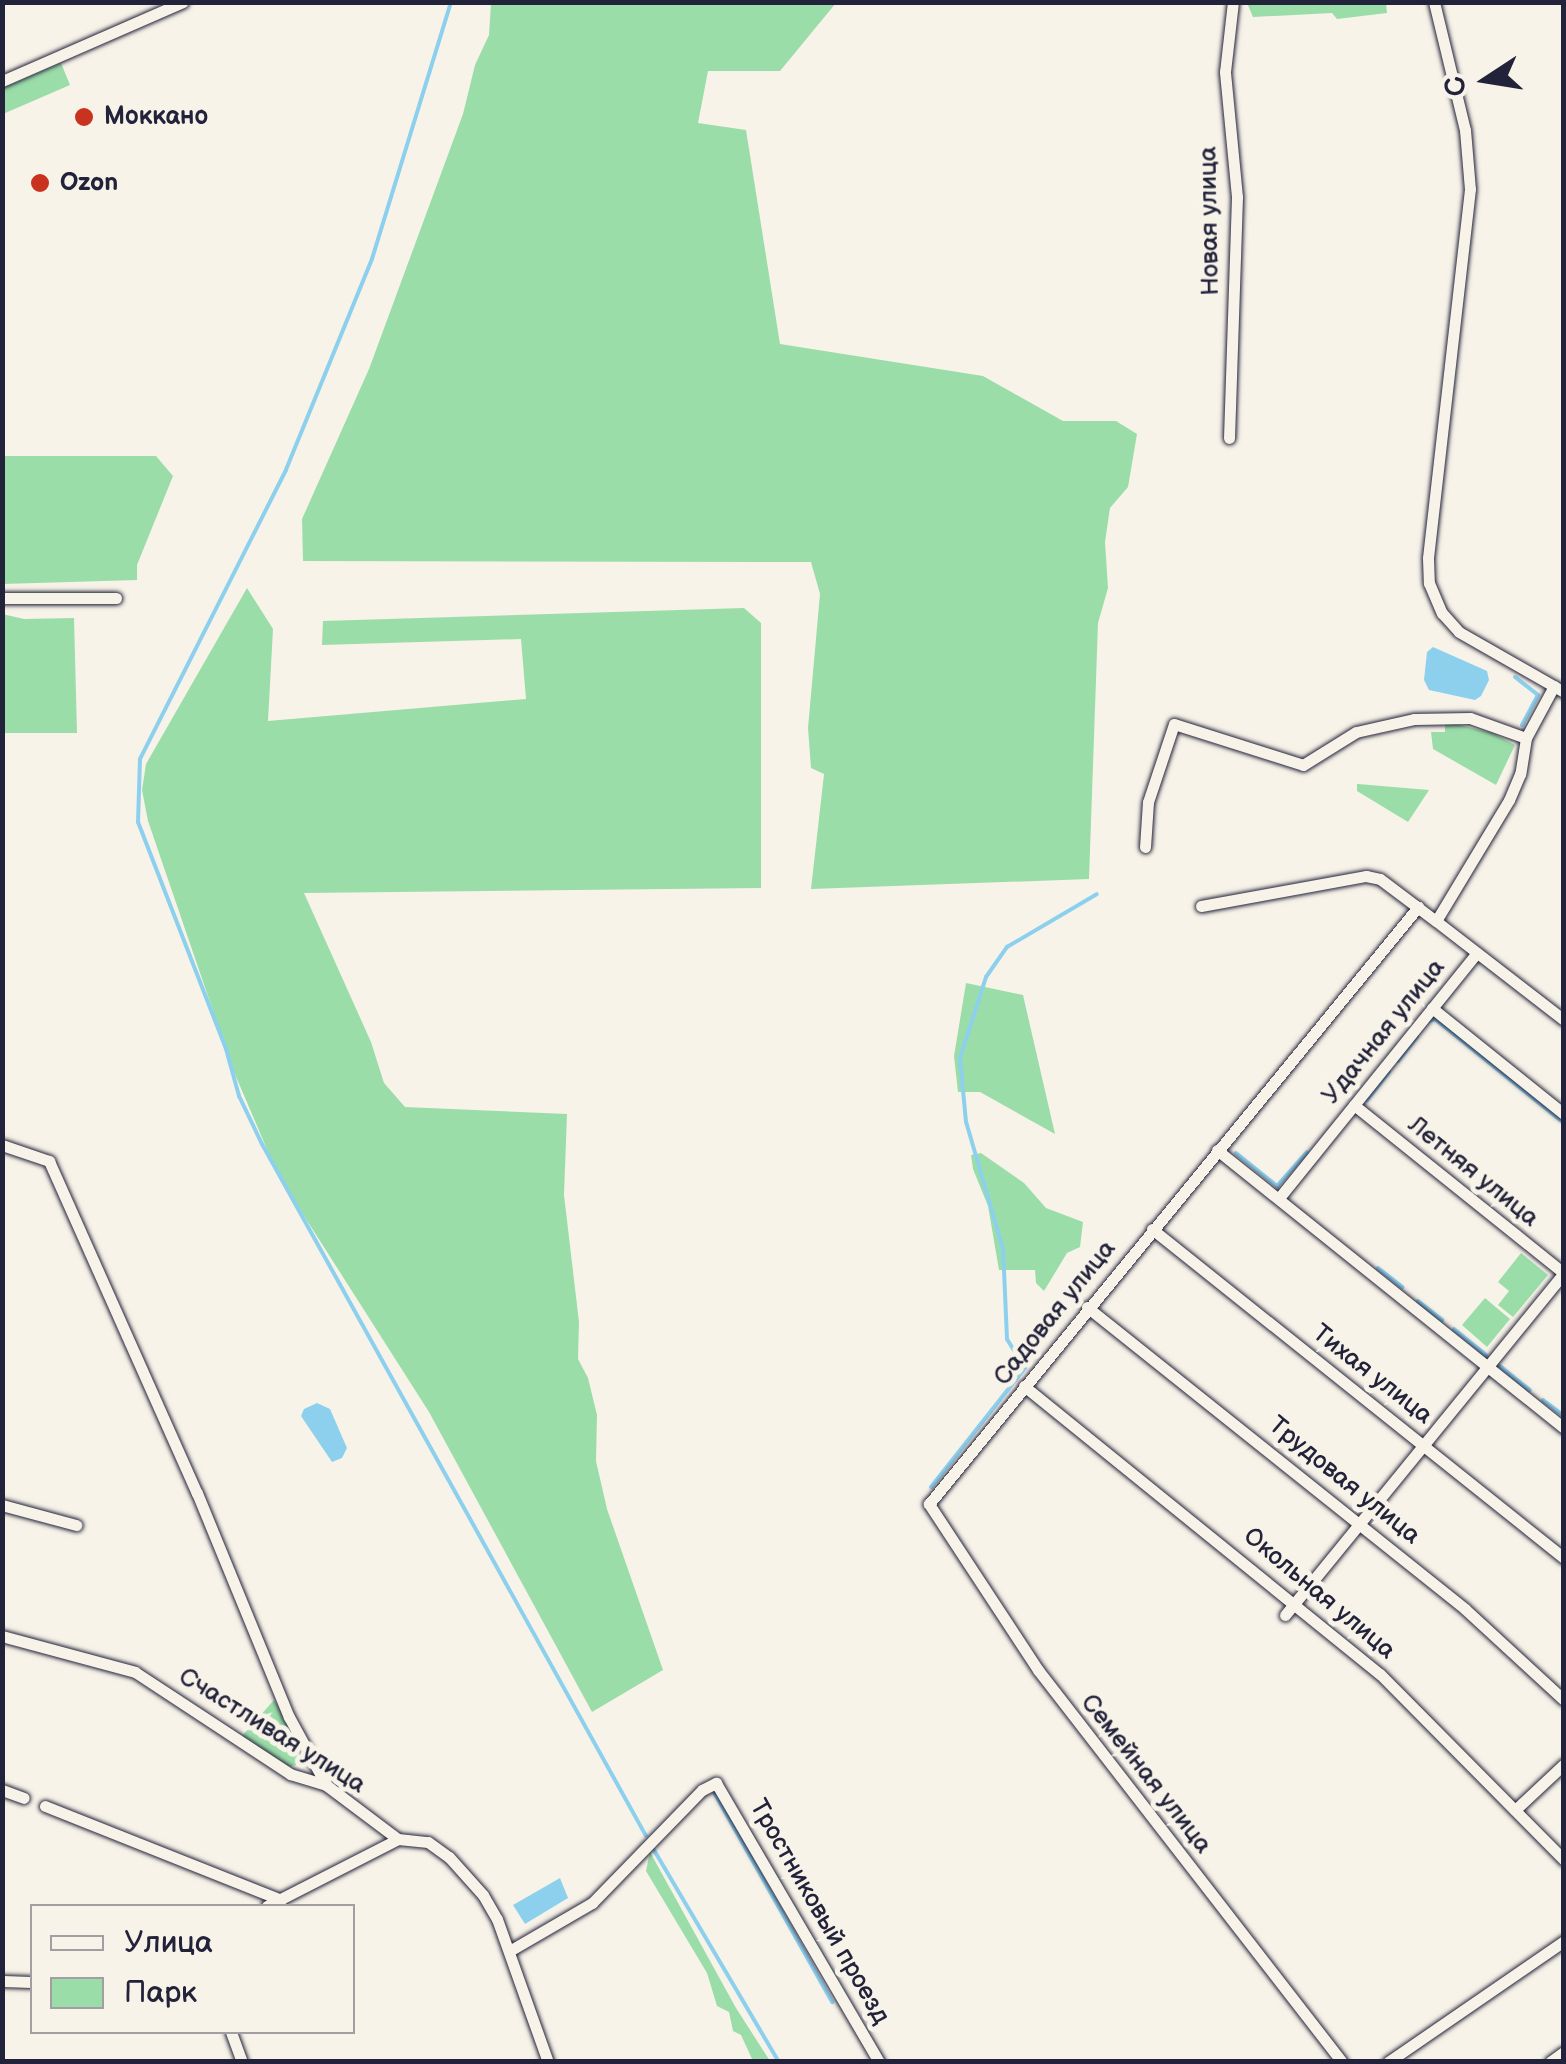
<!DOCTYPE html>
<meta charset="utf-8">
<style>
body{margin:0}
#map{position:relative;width:1566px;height:2064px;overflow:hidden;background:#f7f3e8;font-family:"Balsamiq Sans",sans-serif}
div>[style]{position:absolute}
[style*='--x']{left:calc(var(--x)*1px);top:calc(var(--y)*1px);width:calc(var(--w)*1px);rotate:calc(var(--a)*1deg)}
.green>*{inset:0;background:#9bdda8}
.water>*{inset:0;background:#8dd0ee}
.stream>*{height:4px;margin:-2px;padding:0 2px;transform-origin:2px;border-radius:2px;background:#8dd0ee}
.roads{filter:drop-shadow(0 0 2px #22223b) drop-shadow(0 0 2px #22223b)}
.street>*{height:11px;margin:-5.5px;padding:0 5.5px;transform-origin:5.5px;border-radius:5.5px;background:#f7f3e8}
.dots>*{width:28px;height:28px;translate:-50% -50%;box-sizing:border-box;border:5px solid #f7f3e8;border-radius:50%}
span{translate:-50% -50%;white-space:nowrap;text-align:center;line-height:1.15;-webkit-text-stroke:10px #f7f3e8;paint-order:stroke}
.poi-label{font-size:25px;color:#22223b;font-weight:700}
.left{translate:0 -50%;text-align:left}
.street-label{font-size:25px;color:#22223b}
.frame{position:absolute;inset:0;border:5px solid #22223b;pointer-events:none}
.legend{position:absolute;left:30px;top:1904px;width:325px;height:130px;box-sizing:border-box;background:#f7f3e8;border:2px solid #a29fa3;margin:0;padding:12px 18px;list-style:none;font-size:30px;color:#22223b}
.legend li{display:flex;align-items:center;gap:20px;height:50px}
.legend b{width:50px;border:2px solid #a29fa3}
.north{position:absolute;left:1436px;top:30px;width:100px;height:100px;-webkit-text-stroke:8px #f7f3e8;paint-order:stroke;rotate:258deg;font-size:28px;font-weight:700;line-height:40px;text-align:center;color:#22223b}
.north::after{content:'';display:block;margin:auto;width:35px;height:45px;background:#22223b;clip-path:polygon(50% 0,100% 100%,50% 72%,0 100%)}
</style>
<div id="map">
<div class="green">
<i style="clip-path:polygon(491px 3px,836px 3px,780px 71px,708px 71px,698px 123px,746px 130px,780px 344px,983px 376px,1063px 421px,1116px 421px,1137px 434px,1128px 487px,1110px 508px,1105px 542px,1108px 588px,1098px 623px,1089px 879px,811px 889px,824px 774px,811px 768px,808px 728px,820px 594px,811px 562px,303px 561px,302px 519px,369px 369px,463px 114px,475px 65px,489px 35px)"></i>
<i style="clip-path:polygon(1247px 3px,1386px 3px,1387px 13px,1337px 19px,1332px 13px,1253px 17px)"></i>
<i style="clip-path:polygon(61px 63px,70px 85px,3px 114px,3px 88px)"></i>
<i style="clip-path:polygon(2px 456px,156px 456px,173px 476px,137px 565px,137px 580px,3px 584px)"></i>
<i style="clip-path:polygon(247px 588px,273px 629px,268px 721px,526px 699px,521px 639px,322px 645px,323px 621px,744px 608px,761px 623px,761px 888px,304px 893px,371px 1042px,384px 1083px,405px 1107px,567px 1114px,564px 1195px,579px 1322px,578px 1359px,588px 1378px,597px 1415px,596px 1461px,607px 1509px,663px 1670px,592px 1712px,429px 1412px,278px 1175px,234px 1072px,148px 821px,142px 790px,146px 764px)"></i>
<i style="clip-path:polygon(2px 614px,24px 619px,74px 618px,77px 733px,3px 733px)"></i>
<i style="clip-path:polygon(1452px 723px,1492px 733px,1515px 745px,1496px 785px,1433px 749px,1431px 732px,1445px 732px,1445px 724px)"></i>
<i style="clip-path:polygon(1357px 784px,1358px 784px,1429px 790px,1408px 822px,1357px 791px)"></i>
<i style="clip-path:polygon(966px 983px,1023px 995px,1055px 1134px,980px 1092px,958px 1092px,954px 1056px)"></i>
<i style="clip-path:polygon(981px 1153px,1024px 1183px,1046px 1208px,1083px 1222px,1080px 1247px,1067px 1253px,1044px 1291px,1036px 1283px,1035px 1270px,999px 1270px,988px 1206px,973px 1169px,971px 1155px)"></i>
<i style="clip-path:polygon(1521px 1253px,1548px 1275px,1513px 1317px,1498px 1305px,1509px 1291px,1498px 1282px)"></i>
<i style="clip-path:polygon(1485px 1298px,1510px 1319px,1487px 1347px,1462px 1325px)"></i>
<i style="clip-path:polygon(274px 1700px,299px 1743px,296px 1765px,289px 1767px,245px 1741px,243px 1735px)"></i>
<i style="clip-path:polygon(650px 1852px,736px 2008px,770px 2061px,753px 2061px,741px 2035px,733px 2031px,729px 2012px,717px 2006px,707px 1973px,646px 1871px)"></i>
</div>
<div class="water">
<i style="clip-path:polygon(1433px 647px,1487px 671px,1489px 680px,1481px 696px,1475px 700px,1429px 690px,1424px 680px,1427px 652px)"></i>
<i style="clip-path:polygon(317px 1403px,330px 1409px,347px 1448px,342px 1458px,332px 1462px,301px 1416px,304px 1409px)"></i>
<i style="clip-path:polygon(560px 1878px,568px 1898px,525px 1924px,513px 1905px)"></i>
</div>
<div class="stream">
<i style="--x:451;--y:2;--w:269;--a:107.1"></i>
<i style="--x:372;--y:259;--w:228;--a:112.2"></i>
<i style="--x:286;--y:470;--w:324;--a:116.8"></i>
<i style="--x:140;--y:759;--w:63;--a:91.8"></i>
<i style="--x:138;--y:822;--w:243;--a:68.8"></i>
<i style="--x:226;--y:1049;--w:49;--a:74.5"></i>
<i style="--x:239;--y:1096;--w:53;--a:64.4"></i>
<i style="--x:262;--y:1144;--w:791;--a:60.97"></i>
<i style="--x:1515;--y:677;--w:29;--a:38"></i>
<i style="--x:1538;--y:695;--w:34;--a:118"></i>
<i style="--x:1429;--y:1021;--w:6;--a:-18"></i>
<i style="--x:1435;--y:1019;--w:166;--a:38.9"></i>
<i style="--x:1398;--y:1061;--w:31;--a:-52"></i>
<i style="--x:1367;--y:1100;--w:36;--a:-52"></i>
<i style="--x:1236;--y:1153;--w:53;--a:38.8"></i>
<i style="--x:1277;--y:1186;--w:45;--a:-48.6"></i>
<i style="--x:1378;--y:1268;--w:31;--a:38"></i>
<i style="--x:1418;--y:1301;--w:31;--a:38"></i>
<i style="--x:1454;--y:1329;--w:41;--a:39.1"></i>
<i style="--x:1500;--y:1366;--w:38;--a:39"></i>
<i style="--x:1543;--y:1400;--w:26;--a:37"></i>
<i style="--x:931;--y:1487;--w:152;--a:-51.7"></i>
<i style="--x:1025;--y:1368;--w:34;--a:-122"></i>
<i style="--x:1007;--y:1339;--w:90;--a:-92.5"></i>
<i style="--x:1003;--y:1249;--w:132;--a:-106.2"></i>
<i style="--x:966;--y:1122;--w:64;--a:-95.4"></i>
<i style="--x:960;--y:1058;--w:85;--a:-72.2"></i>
<i style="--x:986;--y:977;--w:37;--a:-55"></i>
<i style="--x:1007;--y:947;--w:104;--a:-30.5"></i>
<i style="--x:715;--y:1794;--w:239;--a:60.6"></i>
<i style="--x:654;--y:1850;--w:246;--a:59.5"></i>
</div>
<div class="roads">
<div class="street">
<i style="--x:1434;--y:2;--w:132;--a:76.4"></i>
<i style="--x:1465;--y:130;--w:59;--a:85.2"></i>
<i style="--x:1470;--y:189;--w:371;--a:96.5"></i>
<i style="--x:1428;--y:558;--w:25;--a:88"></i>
<i style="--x:1429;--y:583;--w:33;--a:67"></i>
<i style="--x:1442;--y:613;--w:25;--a:48"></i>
<i style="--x:1459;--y:632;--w:121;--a:29.7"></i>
<i style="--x:2;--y:81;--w:197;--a:-23.6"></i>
<i style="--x:1229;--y:438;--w:241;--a:-88.1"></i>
<i style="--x:1237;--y:197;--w:126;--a:-95.5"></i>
<i style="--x:1225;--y:72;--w:70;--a:-83.5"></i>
<i style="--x:2;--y:598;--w:114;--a:0"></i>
<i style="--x:1554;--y:686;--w:59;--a:118.3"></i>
<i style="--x:1526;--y:738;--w:36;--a:99"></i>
<i style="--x:1520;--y:774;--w:28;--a:113"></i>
<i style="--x:1509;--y:800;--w:141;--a:121.1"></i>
<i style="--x:1436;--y:921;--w:162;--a:37.7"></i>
<i style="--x:1145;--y:847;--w:45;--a:-86.2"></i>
<i style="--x:1148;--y:802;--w:82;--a:-71.6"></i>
<i style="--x:1174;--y:724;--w:135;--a:17.6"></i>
<i style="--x:1303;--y:765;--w:62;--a:-31.9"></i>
<i style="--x:1356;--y:732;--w:59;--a:-12.6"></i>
<i style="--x:1414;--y:719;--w:56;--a:-1"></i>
<i style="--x:1470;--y:718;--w:59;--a:19.7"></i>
<i style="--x:1201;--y:906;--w:168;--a:-10.3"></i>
<i style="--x:1366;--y:876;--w:14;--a:12"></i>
<i style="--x:1380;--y:879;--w:70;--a:36.9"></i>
<i style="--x:1432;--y:1008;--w:169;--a:38.8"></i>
<i style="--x:1354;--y:1105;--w:269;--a:38.7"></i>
<i style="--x:2;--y:1145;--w:50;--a:18.8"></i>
<i style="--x:49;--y:1161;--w:363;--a:66"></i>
<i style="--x:197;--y:1493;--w:242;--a:67.7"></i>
<i style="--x:289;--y:1717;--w:77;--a:61.4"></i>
<i style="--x:1217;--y:1150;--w:445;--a:38.7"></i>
<i style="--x:1279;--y:1198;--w:315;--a:-51.1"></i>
<i style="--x:1152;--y:1229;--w:527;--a:38.61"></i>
<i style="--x:1087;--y:1307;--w:484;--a:38.6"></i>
<i style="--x:1465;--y:1609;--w:134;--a:42.6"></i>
<i style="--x:1024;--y:1386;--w:458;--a:39"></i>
<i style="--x:1380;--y:1674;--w:262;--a:45.3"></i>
<i style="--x:2;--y:1505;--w:77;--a:15.1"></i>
<i style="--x:1285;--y:1615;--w:441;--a:-50.8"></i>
<i style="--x:2;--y:1636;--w:138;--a:15.1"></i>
<i style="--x:135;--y:1672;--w:186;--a:33.3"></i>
<i style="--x:290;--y:1774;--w:38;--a:17"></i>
<i style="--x:326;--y:1785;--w:90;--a:36.9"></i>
<i style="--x:398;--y:1839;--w:30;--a:6"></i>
<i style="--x:428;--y:1842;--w:26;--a:36"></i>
<i style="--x:449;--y:1857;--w:51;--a:48.2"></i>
<i style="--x:483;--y:1895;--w:28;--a:60"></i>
<i style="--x:497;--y:1919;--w:152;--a:70.4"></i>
<i style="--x:2;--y:1790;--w:23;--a:20"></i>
<i style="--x:45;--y:1806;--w:254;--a:21.7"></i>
<i style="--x:1515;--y:1810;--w:67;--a:-43.2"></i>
<i style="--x:267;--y:1906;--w:147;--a:-27.1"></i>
<i style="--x:511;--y:1950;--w:94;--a:-30.1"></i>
<i style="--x:592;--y:1903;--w:158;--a:-45.8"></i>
<i style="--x:702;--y:1790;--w:16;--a:-27"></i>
<i style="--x:716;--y:1783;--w:323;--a:59.7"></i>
<i style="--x:2;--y:1981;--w:30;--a:2"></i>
<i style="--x:231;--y:2032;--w:32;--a:70"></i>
<i style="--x:1342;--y:2062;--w:496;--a:-127.8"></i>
<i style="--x:1038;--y:1670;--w:199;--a:-123.3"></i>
<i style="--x:929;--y:1504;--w:772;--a:-50.68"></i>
<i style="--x:1388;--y:2062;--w:214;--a:-34.5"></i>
<i style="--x:1550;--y:2062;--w:17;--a:-36"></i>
</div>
</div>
<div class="dots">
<i style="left:84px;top:117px;background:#c8321e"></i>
<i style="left:40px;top:183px;background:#c8321e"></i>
</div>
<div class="poi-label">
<span class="left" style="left:104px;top:117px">Моккано</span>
<span class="left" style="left:60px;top:183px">Ozon</span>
</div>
<div class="street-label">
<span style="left:1210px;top:221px;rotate:-91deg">Новая улица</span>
<span style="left:1384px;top:1032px;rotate:-51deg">Удачная улица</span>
<span style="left:1473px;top:1172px;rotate:39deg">Летняя улица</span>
<span style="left:1055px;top:1313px;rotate:-51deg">Садовая улица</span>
<span style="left:1372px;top:1375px;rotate:38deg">Тихая улица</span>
<span style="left:1344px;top:1481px;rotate:39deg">Трудовая улица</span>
<span style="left:1319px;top:1594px;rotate:40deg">Окольная улица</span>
<span style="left:272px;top:1731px;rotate:32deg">Счастливая улица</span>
<span style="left:1146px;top:1774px;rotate:52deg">Семейная улица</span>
<span style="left:819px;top:1912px;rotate:60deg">Тростниковый проезд</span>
</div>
<div class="frame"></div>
<ul class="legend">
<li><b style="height:12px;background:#f7f3e8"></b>Улица</li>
<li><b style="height:28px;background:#9bdda8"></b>Парк</li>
</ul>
<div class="north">С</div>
</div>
